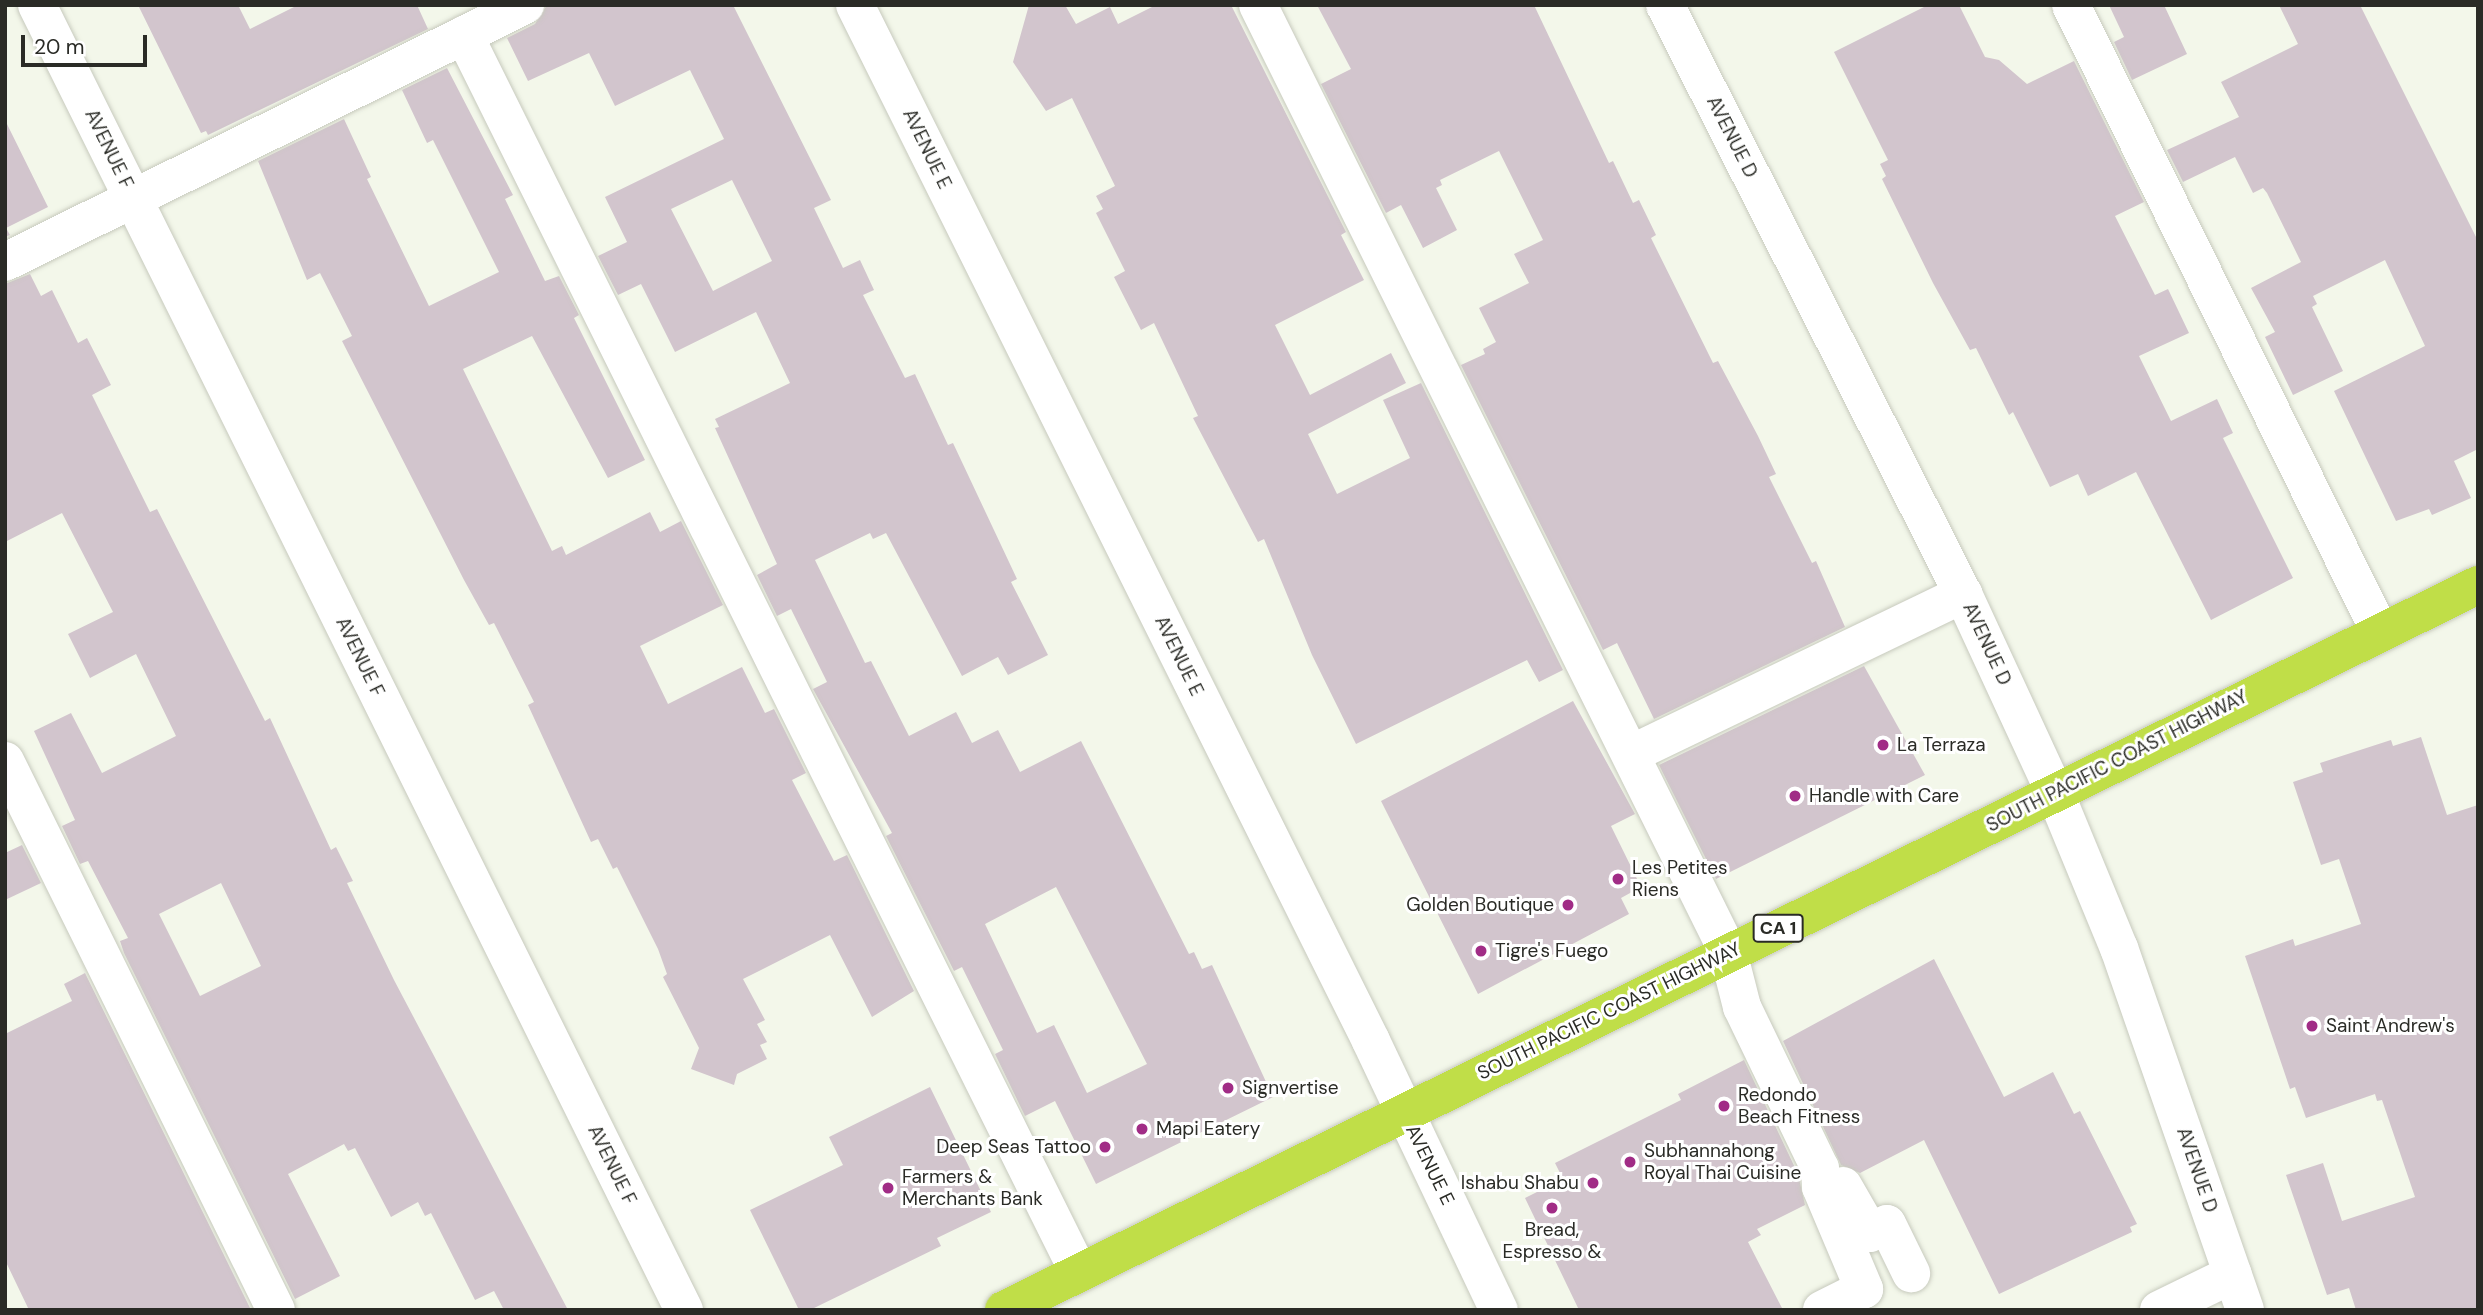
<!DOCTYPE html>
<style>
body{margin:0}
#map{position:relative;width:2483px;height:1315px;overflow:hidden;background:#f3f7ea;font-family:"DM Sans",sans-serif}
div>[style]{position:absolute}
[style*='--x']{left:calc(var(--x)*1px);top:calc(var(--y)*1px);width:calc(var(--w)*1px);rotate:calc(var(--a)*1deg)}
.building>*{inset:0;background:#d2c5cd}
.roads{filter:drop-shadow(0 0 2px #c7cabd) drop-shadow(0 0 2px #c7cabd)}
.minor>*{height:38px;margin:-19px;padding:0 19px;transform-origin:19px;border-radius:19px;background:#fff}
.highway>*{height:38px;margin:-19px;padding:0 19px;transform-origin:19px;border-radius:19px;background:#c0de48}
.dots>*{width:19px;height:19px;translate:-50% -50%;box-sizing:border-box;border:4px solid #fff;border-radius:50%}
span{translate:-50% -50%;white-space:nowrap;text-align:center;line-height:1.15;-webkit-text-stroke:6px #fff;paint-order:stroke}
.shield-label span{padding:2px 5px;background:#fff;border:2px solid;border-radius:5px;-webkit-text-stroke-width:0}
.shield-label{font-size:18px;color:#2a2b26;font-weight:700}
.street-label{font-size:19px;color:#2a2b26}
.poi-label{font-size:19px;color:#2a2b26}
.left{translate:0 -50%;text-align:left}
.right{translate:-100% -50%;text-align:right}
.frame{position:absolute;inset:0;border:7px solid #2a2b26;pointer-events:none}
.scale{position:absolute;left:21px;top:35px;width:126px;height:32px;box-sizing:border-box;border:4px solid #2a2b26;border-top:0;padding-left:9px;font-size:21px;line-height:24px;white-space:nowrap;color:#2a2b26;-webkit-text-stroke:5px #fff;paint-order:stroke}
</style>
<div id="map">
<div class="building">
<i style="clip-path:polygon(138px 5px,238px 5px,250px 29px,298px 5px,417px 5px,428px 29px,208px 135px,206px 131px,201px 133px)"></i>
<i style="clip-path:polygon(evenodd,547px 5px,733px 5px,831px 200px,814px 208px,843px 268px,860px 260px,874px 290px,863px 295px,905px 378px,915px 374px,948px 445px,953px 443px,1017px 579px,1011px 582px,1048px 655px,1008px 675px,998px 657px,962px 676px,886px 533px,873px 539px,870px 533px,815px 560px,865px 663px,871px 661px,909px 736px,956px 712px,972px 743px,998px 730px,1020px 772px,1081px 741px,1189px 954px,1194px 952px,1202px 969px,1212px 965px,1273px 1097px,1096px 1184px,1055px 1101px,1025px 1116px,995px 1054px,1003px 1050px,962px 967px,954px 971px,886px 836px,892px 833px,813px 689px,827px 682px,791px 609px,777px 616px,757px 575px,777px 564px,715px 428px,719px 427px,715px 419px,790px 383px,756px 312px,675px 352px,641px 284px,618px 295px,598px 256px,627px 242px,605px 197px,724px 139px,690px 70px,615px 106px,589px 53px,528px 81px,507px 38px,535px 24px,547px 5px,732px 180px,772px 261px,713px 291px,671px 209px,732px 180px,547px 5px,1056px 887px,1147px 1064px,1087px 1093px,1054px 1025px,1037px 1033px,985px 924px,1056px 887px)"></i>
<i style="clip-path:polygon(1029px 5px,1065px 5px,1076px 24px,1110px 7px,1118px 24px,1156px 5px,1231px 5px,1346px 232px,1341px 235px,1364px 280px,1275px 325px,1310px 395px,1391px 353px,1406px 383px,1308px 434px,1337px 494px,1410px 458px,1383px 400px,1421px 383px,1563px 670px,1539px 682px,1527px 660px,1356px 744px,1312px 655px,1264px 539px,1258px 542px,1193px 418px,1198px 416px,1154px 323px,1141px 330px,1114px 277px,1125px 271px,1096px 213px,1103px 209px,1096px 196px,1115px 186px,1072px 98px,1046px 111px,1013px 62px)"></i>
<i style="clip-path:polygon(1317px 5px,1534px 5px,1609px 163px,1613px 161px,1633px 203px,1639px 200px,1656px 235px,1651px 238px,1713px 363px,1718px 361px,1758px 436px,1776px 474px,1769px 477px,1812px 563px,1816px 561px,1845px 627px,1654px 719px,1617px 643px,1603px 650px,1461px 365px,1485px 354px,1483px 349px,1496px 342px,1479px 308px,1529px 283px,1514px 254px,1543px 240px,1499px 151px,1440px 180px,1442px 185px,1436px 188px,1457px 230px,1423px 248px,1401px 205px,1386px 213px,1321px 84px,1351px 69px)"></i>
<i style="clip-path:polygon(1928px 5px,1959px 5px,1985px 57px,1999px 60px,2027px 84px,2074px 61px,2144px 202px,2115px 216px,2155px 295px,2168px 289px,2189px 333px,2139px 356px,2171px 421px,2217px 399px,2233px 433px,2223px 438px,2293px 578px,2211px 620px,2136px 472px,2088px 496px,2078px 474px,2050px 487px,2013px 412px,2009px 415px,1976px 348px,1970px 350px,1933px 283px,1882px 179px,1886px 176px,1880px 164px,1888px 160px,1834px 52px)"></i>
<i style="clip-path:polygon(2109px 5px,2164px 5px,2187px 54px,2132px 80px,2114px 42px,2124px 37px)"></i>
<i style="clip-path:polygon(2279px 5px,2360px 5px,2478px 241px,2478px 449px,2454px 461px,2471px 498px,2432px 515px,2429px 509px,2396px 521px,2334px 391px,2425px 346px,2385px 260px,2313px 296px,2317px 304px,2312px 307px,2343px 371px,2293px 395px,2265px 337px,2275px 332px,2251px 288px,2301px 262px,2267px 193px,2263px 188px,2253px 193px,2235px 157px,2183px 182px,2167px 150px,2239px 117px,2221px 82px,2298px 44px)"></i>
<i style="clip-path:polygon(447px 68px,513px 195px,505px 199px,545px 281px,559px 276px,579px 315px,574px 318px,645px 460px,608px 478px,532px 336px,463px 369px,552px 551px,562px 546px,566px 555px,650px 512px,660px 532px,681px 521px,723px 605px,640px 646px,668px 704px,742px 667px,765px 713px,774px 709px,806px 773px,792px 780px,834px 861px,847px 855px,914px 991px,872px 1017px,830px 935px,743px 979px,765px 1020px,757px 1024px,767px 1042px,760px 1045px,767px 1059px,737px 1074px,734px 1085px,691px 1069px,699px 1048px,663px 977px,667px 974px,658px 949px,617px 867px,613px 869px,598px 839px,591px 842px,528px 705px,534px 702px,494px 623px,489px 625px,464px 580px,342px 341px,352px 336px,320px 273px,307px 280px,258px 161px,344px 119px,371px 177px,367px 179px,429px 306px,499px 272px,433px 140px,427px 143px,402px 90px)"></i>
<i style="clip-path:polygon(5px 120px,48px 207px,6px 228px,10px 235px,5px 237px)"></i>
<i style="clip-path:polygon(evenodd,30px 274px,41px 296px,52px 290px,78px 343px,87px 338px,111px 385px,92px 395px,150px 512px,157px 509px,265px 721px,270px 718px,331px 850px,336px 847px,353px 881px,347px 883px,394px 980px,568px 1310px,504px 1310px,494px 1291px,475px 1300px,431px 1213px,425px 1216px,418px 1202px,391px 1217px,355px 1148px,348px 1151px,344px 1144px,288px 1174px,340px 1276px,295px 1299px,124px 953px,120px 941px,128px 938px,88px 861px,80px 864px,62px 826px,75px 820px,34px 731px,71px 713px,102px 773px,176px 736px,136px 654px,90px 678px,68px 634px,113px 612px,62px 513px,5px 542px,5px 284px,30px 274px,221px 883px,261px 966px,200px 996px,159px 914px,221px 883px)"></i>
<i style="clip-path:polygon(1864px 666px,1925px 775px,1716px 879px,1659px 765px)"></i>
<i style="clip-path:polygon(1573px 701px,1635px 814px,1611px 826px,1641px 887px,1621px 898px,1629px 914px,1478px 994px,1381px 801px)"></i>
<i style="clip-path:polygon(2421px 737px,2447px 815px,2478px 805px,2478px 1310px,2356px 1310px,2349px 1288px,2327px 1295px,2286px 1175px,2323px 1163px,2342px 1221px,2415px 1197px,2382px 1100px,2377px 1101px,2375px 1094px,2306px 1118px,2295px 1087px,2290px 1089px,2245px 956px,2293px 939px,2295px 946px,2361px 924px,2339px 859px,2321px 865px,2293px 782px,2323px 772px,2320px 763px,2391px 740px,2393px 746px)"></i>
<i style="clip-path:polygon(22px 845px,41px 883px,5px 900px,5px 853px)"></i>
<i style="clip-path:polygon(1934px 959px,2004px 1097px,2053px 1072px,2074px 1114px,2080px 1111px,2137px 1224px,2130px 1227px,2132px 1232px,1999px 1294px,1924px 1140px,1860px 1173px,1841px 1165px,1783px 1041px)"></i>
<i style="clip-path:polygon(85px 973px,251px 1310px,29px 1310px,5px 1260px,5px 1034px,72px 1001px,64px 984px)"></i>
<i style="clip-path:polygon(1744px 1060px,1798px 1174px,1805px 1205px,1757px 1229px,1761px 1235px,1748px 1242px,1783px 1310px,1579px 1310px,1525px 1198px,1563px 1179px,1555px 1163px,1681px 1100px,1678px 1094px)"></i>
<i style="clip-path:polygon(930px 1087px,991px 1212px,937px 1238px,941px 1246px,810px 1310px,799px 1310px,750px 1210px,843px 1165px,829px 1137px)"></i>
</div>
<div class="roads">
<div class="minor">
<i style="--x:37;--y:5;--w:1457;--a:63.63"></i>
<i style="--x:855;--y:5;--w:1157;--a:63.52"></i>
<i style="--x:1371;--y:1041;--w:298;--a:64.6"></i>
<i style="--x:1258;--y:5;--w:1057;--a:63.6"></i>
<i style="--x:1728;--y:952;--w:57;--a:75.7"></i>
<i style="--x:1742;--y:1007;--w:179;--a:64.2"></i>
<i style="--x:1820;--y:1168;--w:19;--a:87"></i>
<i style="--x:1821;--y:1187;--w:111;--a:67.1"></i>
<i style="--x:1864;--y:1289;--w:47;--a:153.4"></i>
<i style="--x:1665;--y:5;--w:660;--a:63.16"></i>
<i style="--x:1963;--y:594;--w:219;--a:65.2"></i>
<i style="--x:2055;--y:793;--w:168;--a:67.6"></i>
<i style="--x:2119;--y:948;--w:383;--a:70.8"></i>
<i style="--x:2071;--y:5;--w:697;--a:63.77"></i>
<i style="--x:464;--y:35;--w:1382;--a:63.58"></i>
<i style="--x:5;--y:262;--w:580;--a:-26.3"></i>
<i style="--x:1631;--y:754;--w:369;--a:-25.7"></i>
<i style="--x:5;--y:761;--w:612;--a:63.73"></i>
<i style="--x:1843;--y:1186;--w:54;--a:60.1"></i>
<i style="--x:1870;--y:1233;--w:19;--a:-28"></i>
<i style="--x:1887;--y:1224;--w:55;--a:63.9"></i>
<i style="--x:2159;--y:1310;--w:82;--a:-25.9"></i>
</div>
<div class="highway">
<i style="--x:1004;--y:1310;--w:1643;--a:-26.19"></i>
</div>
</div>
<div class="dots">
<i style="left:1883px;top:745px;background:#a12c86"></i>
<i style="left:1795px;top:796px;background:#a12c86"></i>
<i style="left:1618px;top:879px;background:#a12c86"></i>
<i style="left:1568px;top:905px;background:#a12c86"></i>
<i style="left:1481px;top:951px;background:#a12c86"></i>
<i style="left:2312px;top:1026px;background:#a12c86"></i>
<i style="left:1228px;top:1088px;background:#a12c86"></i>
<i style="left:1724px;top:1106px;background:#a12c86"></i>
<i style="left:1142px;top:1129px;background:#a12c86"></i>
<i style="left:1105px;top:1147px;background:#a12c86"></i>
<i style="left:1630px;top:1162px;background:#a12c86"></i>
<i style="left:1593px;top:1183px;background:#a12c86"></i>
<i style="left:888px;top:1188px;background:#a12c86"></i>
<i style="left:1552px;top:1208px;background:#a12c86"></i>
</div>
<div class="shield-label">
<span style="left:1778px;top:928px">CA 1</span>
</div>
<div class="street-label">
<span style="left:1732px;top:137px;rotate:63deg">AVENUE D</span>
<span style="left:109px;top:149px;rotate:64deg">AVENUE F</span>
<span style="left:927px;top:149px;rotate:64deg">AVENUE E</span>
<span style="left:1987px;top:644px;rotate:65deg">AVENUE D</span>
<span style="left:1179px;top:656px;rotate:64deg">AVENUE E</span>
<span style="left:360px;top:657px;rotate:64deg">AVENUE F</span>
<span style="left:2117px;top:761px;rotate:-27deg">SOUTH PACIFIC COAST HIGHWAY</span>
<span style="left:1609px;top:1011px;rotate:-26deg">SOUTH PACIFIC COAST HIGHWAY</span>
<span style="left:612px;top:1165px;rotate:64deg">AVENUE F</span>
<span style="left:1430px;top:1165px;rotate:64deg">AVENUE E</span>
<span style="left:2197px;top:1170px;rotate:71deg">AVENUE D</span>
</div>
<div class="poi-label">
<span class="left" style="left:1897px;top:745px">La Terraza</span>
<span class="left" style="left:1809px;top:796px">Handle with Care</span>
<span class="left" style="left:1632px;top:879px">Les Petites<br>Riens</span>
<span class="right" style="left:1554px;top:905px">Golden Boutique</span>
<span class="left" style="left:1495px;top:951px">Tigre's Fuego</span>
<span class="left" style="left:2326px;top:1026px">Saint Andrew's</span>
<span class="left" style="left:1242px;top:1088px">Signvertise</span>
<span class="left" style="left:1738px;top:1106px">Redondo<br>Beach Fitness</span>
<span class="left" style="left:1156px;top:1129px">Mapi Eatery</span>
<span class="right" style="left:1091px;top:1147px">Deep Seas Tattoo</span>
<span class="left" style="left:1644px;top:1162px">Subhannahong<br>Royal Thai Cuisine</span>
<span class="left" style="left:902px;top:1188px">Farmers &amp;<br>Merchants Bank</span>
<span class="right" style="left:1579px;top:1183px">Ishabu Shabu</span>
<span style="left:1552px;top:1241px">Bread,<br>Espresso &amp;</span>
</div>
<div class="frame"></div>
<div class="scale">20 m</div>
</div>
